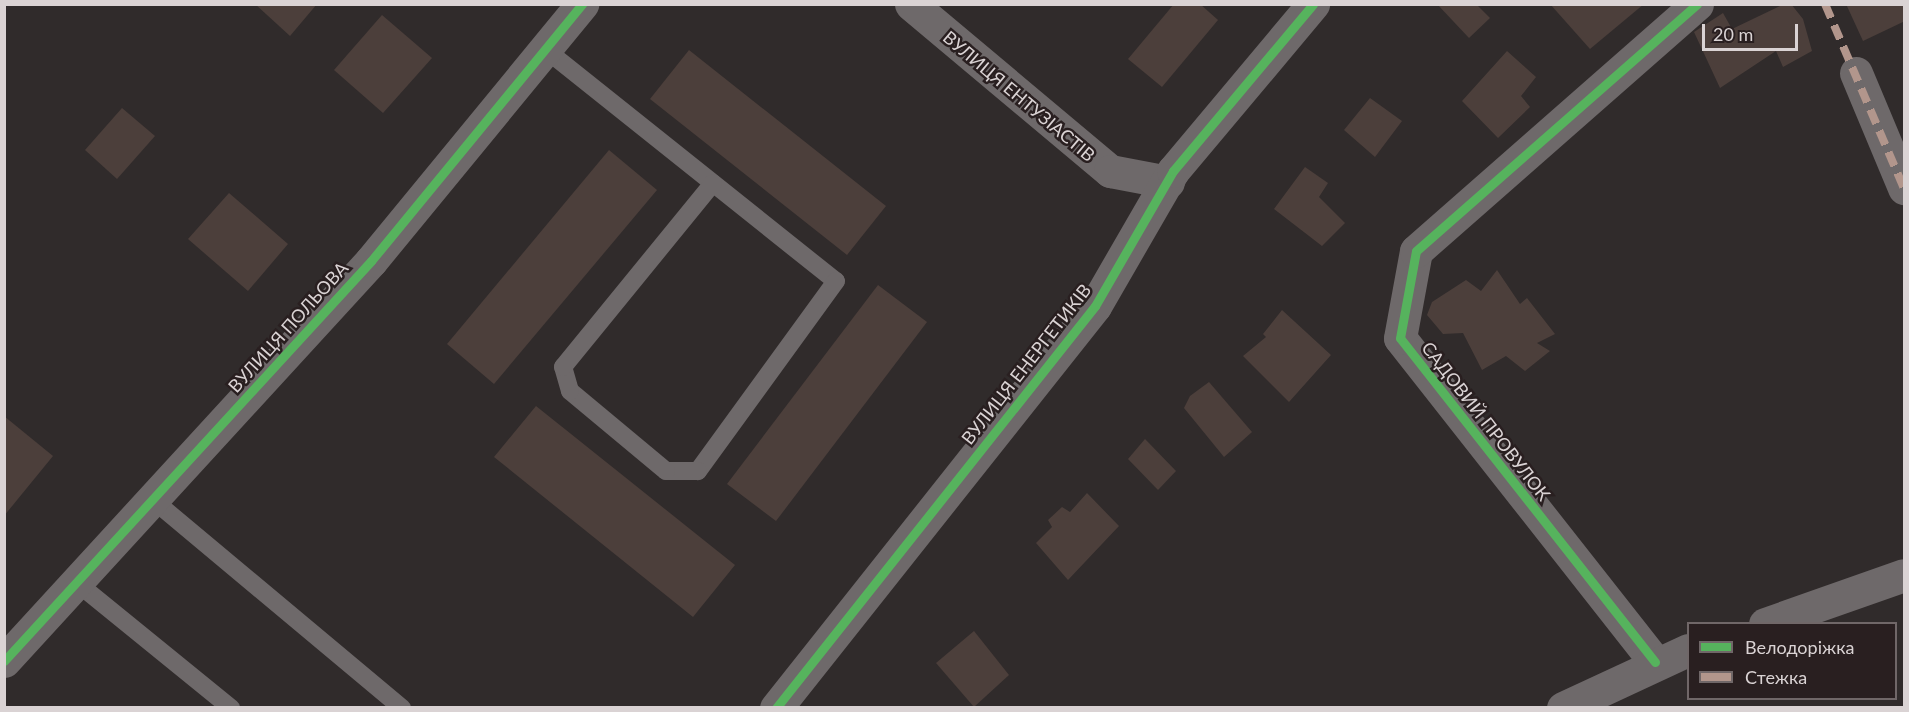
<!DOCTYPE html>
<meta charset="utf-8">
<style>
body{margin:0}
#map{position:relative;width:1909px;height:712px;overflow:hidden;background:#302b2b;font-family:Lato,sans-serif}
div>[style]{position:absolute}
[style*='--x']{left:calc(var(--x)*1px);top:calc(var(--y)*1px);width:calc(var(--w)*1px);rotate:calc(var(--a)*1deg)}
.building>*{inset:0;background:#4c3f3b}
.lane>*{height:18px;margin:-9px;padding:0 9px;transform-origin:9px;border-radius:9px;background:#6e696a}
.street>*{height:33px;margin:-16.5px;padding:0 16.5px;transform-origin:16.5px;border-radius:16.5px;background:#6e696a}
.quiet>*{height:8px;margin-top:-4px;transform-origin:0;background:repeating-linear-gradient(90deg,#b2968c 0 15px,transparent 0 23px)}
.cycleway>*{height:9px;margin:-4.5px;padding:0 4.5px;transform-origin:4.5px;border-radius:4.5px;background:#56b35d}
span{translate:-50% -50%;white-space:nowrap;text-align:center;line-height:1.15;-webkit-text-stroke:5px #291f20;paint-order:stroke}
.street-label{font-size:18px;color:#dad3d4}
.frame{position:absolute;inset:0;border:6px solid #dad3d4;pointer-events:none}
.legend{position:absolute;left:1687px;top:622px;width:210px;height:78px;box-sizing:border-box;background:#291f20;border:2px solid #706768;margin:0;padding:8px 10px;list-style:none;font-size:18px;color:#dad3d4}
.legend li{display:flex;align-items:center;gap:12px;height:30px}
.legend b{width:30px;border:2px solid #706768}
.scale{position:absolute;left:1702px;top:24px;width:96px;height:27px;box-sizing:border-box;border:3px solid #dad3d4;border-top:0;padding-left:8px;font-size:18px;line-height:21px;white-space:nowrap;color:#dad3d4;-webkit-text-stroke:4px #291f20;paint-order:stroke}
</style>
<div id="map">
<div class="building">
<i style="clip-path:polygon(255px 4px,317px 4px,290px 36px)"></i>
<i style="clip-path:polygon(1174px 4px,1200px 4px,1218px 20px,1162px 87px,1128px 59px)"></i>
<i style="clip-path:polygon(1437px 4px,1476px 4px,1490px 18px,1469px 38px)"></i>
<i style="clip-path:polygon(1550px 4px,1644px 4px,1590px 49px)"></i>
<i style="clip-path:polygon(1784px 4px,1791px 4px,1803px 19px,1812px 51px,1783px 67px,1776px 51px,1720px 88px,1694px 32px,1723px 13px,1732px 29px)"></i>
<i style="clip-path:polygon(1846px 4px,1905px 4px,1905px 21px,1863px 41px)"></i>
<i style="clip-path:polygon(382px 15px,432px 58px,383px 113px,334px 70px)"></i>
<i style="clip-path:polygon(689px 50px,886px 206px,847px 255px,650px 99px)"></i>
<i style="clip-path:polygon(1507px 51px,1536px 77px,1521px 96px,1530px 107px,1498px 138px,1462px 101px)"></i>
<i style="clip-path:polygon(1370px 98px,1402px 121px,1375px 157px,1344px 130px)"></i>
<i style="clip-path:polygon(122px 108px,155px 136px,117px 179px,85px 150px)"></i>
<i style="clip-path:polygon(609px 150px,657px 190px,494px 384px,447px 344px)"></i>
<i style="clip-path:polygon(1305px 167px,1328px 183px,1319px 197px,1345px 223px,1322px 246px,1274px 209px)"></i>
<i style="clip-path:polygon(229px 193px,288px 244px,248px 291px,188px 239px)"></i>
<i style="clip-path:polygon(1497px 270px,1520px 304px,1527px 298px,1555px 334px,1537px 343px,1550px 351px,1525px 371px,1506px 356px,1482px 370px,1463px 333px,1443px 334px,1427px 315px,1432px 302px,1466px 280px,1481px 291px)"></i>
<i style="clip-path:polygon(878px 285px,927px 322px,776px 521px,727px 484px)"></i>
<i style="clip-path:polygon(1282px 310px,1331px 355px,1289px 402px,1243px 356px,1266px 337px,1263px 334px)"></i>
<i style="clip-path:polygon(1209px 382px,1252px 432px,1224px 457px,1184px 408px,1190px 396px)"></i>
<i style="clip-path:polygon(536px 406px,735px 565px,693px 617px,494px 457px)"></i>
<i style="clip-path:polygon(4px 416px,53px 456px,4px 516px)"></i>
<i style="clip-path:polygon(1145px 439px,1176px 471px,1158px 490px,1128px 459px)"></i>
<i style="clip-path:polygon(1087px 493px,1119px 526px,1068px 580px,1036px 543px,1052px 527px,1048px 520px,1062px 507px,1070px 512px)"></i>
<i style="clip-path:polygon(974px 631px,1009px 675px,974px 707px,936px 663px)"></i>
</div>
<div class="lane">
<i style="--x:545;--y:49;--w:372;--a:38.6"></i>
<i style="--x:836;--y:281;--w:235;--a:126"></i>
<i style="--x:698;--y:471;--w:32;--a:180"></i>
<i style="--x:666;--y:471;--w:125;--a:-140.2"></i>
<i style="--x:570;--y:391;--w:25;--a:-106"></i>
<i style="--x:563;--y:367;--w:237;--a:-50.8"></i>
<i style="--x:152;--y:499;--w:326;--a:39.9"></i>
<i style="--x:76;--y:582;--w:200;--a:39.1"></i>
</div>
<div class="street">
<i style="--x:911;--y:4;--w:260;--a:40"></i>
<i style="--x:1110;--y:171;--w:59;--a:10.7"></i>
<i style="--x:1856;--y:73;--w:125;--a:67.3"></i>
<i style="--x:1765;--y:624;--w:147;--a:-19.4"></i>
<i style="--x:4;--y:661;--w:543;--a:-47.46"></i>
<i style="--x:371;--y:261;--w:333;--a:-50.6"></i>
<i style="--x:1655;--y:662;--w:412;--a:-128.2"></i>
<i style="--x:1400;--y:338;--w:88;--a:-79.6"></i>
<i style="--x:1416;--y:251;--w:374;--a:-41.3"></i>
<i style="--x:776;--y:708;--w:513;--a:-51.57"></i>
<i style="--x:1095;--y:306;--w:156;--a:-60"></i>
<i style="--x:1173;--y:171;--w:218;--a:-50"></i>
<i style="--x:1563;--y:708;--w:138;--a:-24.9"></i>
</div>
<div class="quiet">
<i style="--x:1825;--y:4;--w:200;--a:66.8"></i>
</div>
<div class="cycleway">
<i style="--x:4;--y:661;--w:543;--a:-47.46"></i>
<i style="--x:371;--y:261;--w:333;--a:-50.6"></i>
<i style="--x:1655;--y:662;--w:412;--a:-128.2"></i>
<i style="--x:1400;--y:338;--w:88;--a:-79.6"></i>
<i style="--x:1416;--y:251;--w:374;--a:-41.3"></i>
<i style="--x:776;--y:708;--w:513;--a:-51.57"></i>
<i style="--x:1095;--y:306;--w:156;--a:-60"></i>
<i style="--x:1173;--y:171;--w:218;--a:-50"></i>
</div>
<div class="street-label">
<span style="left:1019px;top:96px;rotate:40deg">ВУЛИЦЯ ЕНТУЗІАСТІВ</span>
<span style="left:288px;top:327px;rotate:-48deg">ВУЛИЦЯ ПОЛЬОВА</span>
<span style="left:1026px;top:364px;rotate:-52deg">ВУЛИЦЯ ЕНЕРГЕТИКІВ</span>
<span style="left:1486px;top:421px;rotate:52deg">САДОВИЙ ПРОВУЛОК</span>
</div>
<div class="frame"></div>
<ul class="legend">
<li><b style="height:8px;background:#56b35d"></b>Велодоріжка</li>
<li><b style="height:8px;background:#b2968c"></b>Стежка</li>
</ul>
<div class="scale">20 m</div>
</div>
